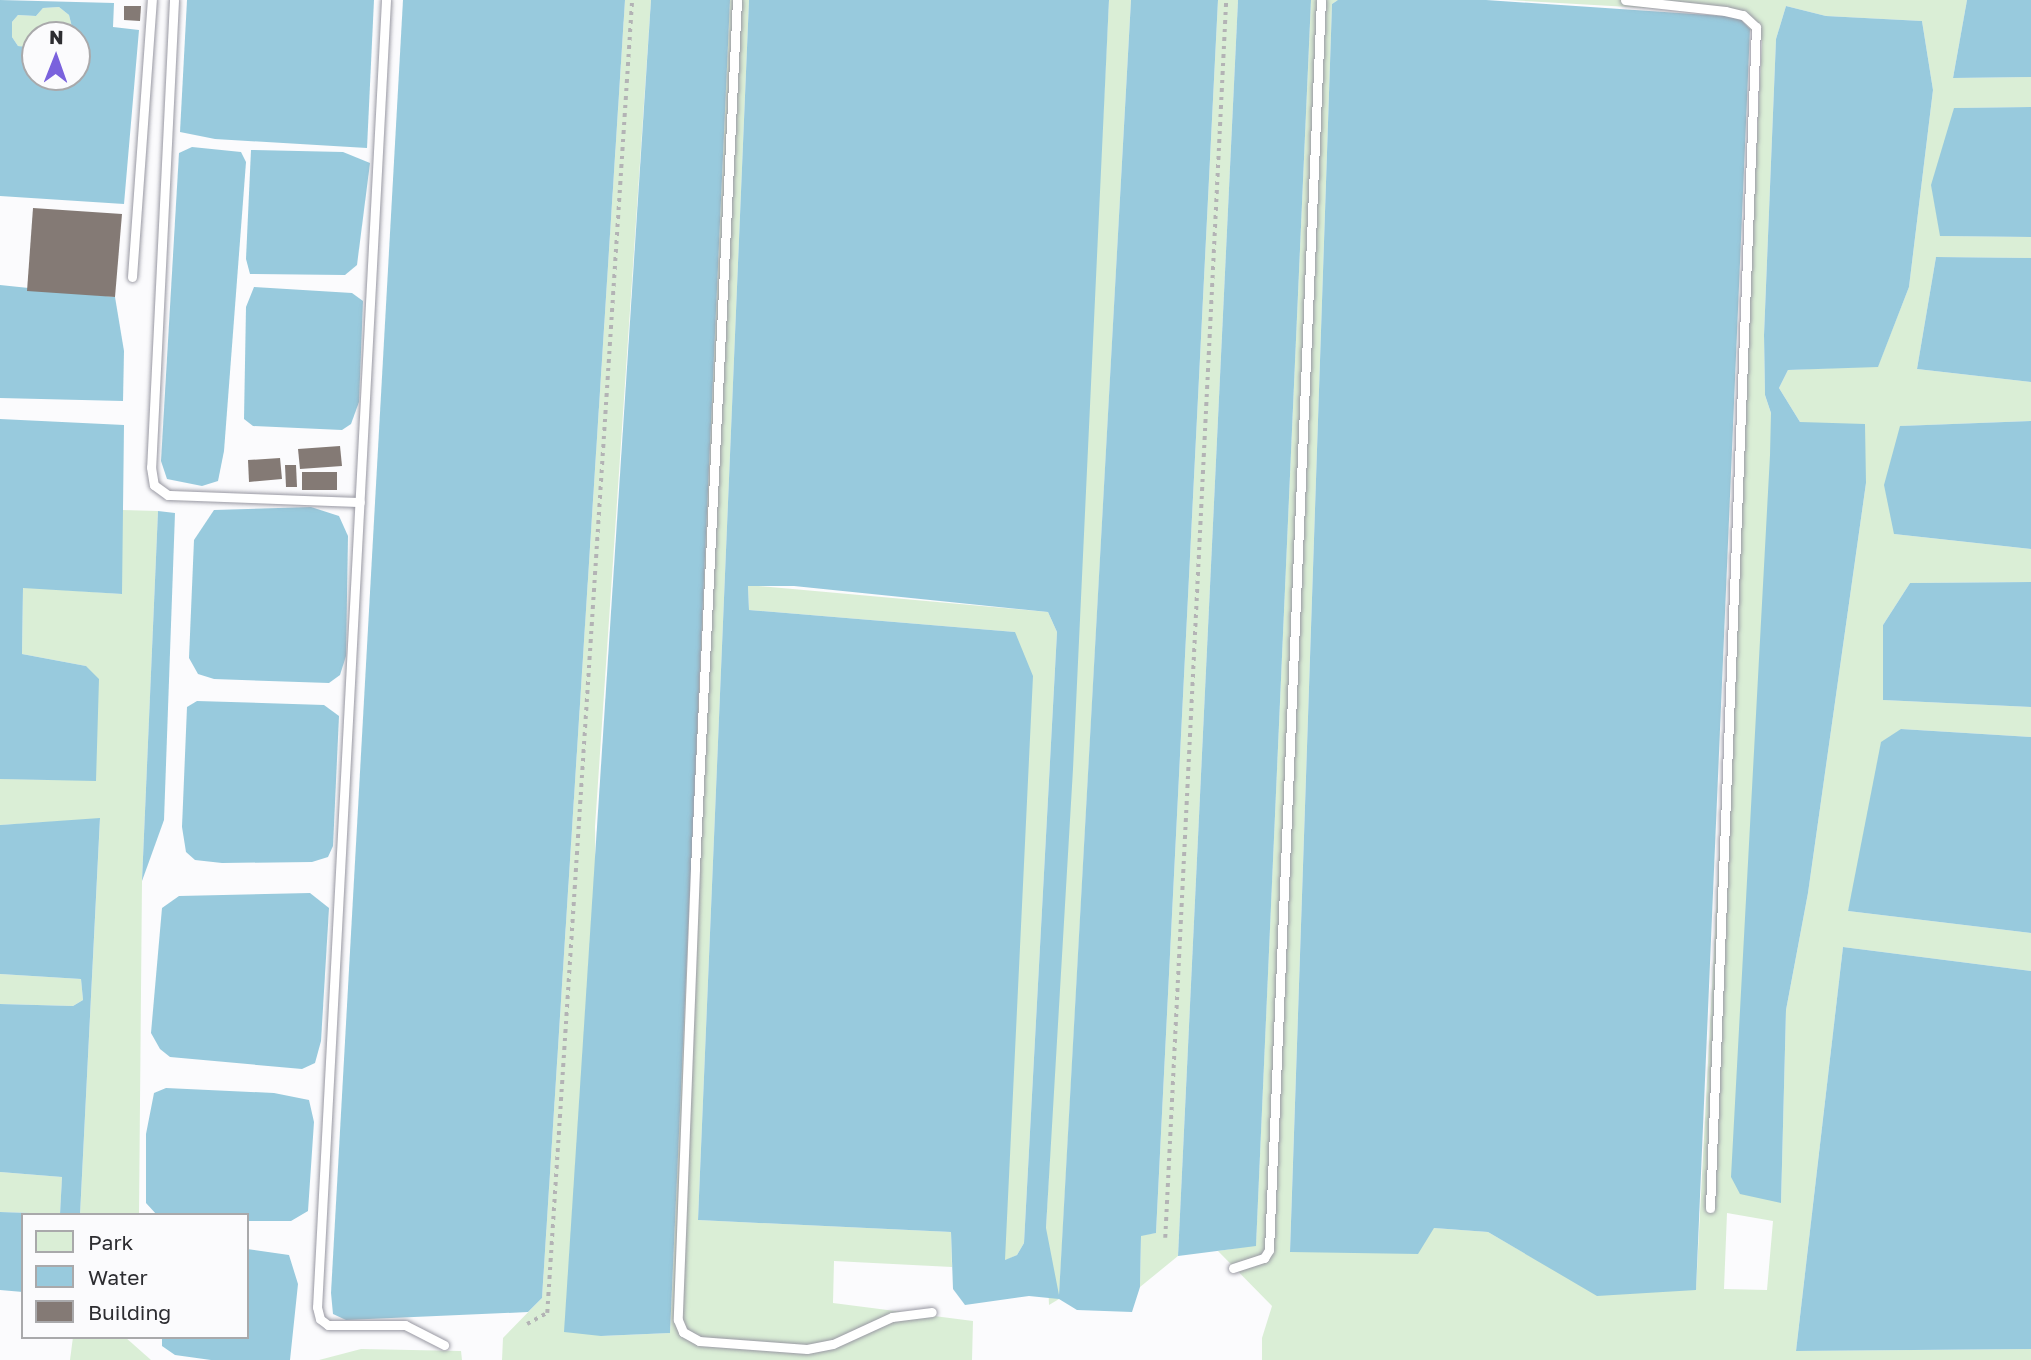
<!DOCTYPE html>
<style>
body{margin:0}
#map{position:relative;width:2031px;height:1360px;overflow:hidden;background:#fbfbfd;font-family:"Golos Text",sans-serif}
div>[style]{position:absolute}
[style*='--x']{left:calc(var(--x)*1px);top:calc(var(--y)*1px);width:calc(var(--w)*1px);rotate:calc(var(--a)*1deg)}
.green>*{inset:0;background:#daeed6}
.water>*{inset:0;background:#98cadd}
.building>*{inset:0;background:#847a75}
.path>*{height:3.5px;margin-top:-1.75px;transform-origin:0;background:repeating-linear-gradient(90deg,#b3b3b5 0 3.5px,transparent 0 8.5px)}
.roads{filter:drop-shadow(0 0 2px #9898a2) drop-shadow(0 0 2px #9898a2)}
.service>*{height:9px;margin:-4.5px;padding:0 4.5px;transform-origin:4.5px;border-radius:4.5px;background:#fff}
span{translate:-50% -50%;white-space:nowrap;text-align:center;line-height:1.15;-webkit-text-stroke:5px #fbfbfd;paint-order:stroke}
.legend{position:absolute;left:21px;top:1213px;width:228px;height:126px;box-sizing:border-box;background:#fbfbfd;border:2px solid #a9a9ab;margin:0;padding:9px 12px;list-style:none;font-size:21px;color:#2d2d31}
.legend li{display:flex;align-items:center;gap:14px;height:35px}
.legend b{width:35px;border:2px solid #a9a9ab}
.north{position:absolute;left:21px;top:21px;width:70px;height:70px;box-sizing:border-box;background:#fbfbfd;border:2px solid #a9a9ab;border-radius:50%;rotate:1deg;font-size:19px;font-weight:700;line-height:28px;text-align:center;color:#2d2d31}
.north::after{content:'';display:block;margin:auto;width:24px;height:32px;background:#7a62dd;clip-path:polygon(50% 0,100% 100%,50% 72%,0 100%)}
</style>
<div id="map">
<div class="green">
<i style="clip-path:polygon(625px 0,651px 0,595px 827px,601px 1336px,670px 1333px,730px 0,749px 0,698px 1220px,951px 1232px,952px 1267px,834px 1261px,833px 1303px,973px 1321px,972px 1360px,502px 1360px,503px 1338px,542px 1298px)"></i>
<i style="clip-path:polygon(1109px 0,1131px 0,1059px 1299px,1049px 1305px,1046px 1228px)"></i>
<i style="clip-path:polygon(1218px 0,1238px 0,1178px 1256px,1140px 1287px,1141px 1235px,1156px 1233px)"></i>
<i style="clip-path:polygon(evenodd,1311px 0,1338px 0,1332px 4px,1290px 1251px,1434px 1228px,1488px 1232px,1533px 1258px,1668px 1290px,1696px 1289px,1762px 41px,1734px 13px,1508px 0,1967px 0,1953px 78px,2031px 77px,2031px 107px,1954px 108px,1941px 236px,2031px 237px,2031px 258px,1936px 257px,1917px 369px,2031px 382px,2031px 421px,1901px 426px,1894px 534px,2031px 549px,2031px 582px,1910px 583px,1883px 625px,1883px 700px,2031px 707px,2031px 737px,1901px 729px,1848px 911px,2031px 933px,2031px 971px,1843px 947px,1796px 1351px,2031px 1349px,2031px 1360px,1262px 1360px,1262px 1338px,1272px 1306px,1218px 1251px,1256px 1245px,1311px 0,1786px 6px,1826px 16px,1922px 21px,1933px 90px,1909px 287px,1878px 366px,1788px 370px,1779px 388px,1800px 422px,1866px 483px,1808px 893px,1786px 1010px,1781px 1203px,1771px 413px,1765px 395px,1764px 335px,1776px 39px,1786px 6px,1311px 0,1727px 1213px,1773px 1221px,1767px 1290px,1724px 1289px,1727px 1213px)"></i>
<i style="clip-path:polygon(59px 7px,69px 15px,72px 27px,67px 35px,32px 34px,26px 48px,18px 46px,12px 37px,12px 22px,18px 15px,36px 16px,43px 8px)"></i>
<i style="clip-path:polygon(122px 510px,158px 511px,142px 881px,139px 1215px,80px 1215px,100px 819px,0 825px,0 779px,96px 780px,86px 666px,22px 654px,23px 587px,121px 594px)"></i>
<i style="clip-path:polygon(748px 585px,1048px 612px,1057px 632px,1024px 1243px,1017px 1255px,1004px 1261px,1015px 632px,749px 610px)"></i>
<i style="clip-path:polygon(0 974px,81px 979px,83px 1000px,73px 1006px,0 1004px)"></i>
<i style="clip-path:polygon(0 1172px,62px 1177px,60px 1214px,0 1212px)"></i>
<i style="clip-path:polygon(73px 1337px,125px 1337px,151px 1360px,70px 1360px)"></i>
<i style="clip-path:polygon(361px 1349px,461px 1351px,462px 1360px,319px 1360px)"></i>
</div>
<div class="water">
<i style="clip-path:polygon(evenodd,0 0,114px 3px,113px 27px,139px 30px,124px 204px,0 196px,0 0,59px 7px,69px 15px,72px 27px,67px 35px,32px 34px,26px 47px,18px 46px,12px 37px,12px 22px,18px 15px,36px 16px,43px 8px,59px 7px,0 0,35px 35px,77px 35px,77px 77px,35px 77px,35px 35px)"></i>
<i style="clip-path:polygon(187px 0,374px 0,367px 148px,215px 139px,180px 132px)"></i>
<i style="clip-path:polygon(403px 0,625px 0,542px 1298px,528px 1312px,346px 1320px,333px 1314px,331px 1293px)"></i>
<i style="clip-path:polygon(651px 0,730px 0,670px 1333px,601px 1336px,564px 1332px)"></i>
<i style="clip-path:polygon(evenodd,749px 0,1109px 0,1073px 769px,1046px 1228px,1059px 1295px,1131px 0,1218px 0,1156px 1233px,1141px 1236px,1140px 1287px,1132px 1312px,1077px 1310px,1059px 1299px,1029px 1296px,965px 1305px,953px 1289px,951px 1232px,698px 1220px,749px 0,748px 586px,794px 586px,1048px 612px,1057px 632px,1024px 1243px,1017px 1255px,1005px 1260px,1033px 676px,1015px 632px,749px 610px,748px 586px)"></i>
<i style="clip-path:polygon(1238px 0,1311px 0,1256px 1246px,1178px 1256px)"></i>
<i style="clip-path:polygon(1338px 0,1486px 0,1738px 17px,1750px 29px,1696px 1290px,1597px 1296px,1488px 1232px,1434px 1228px,1418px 1254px,1290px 1252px,1332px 4px)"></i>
<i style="clip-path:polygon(1967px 0,2031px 0,2031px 77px,1953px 78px)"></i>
<i style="clip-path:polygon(1786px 6px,1826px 16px,1922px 21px,1933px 90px,1909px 287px,1878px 367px,1788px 370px,1779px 388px,1800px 422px,1865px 424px,1866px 483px,1808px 893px,1786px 1010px,1781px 1203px,1740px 1194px,1731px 1177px,1770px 455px,1771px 413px,1765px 395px,1764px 335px,1776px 39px)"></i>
<i style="clip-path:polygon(2031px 107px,2031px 237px,1940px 236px,1931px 185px,1954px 108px)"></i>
<i style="clip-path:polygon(192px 147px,241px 152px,246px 162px,224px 451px,218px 481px,202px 486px,167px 479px,161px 461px,179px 153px)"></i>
<i style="clip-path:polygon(251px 150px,343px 152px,370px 163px,357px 265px,345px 275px,250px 274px,246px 259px)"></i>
<i style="clip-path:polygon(1936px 257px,2031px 258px,2031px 382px,1917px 369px)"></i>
<i style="clip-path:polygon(0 285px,115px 297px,124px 351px,123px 401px,0 398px)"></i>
<i style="clip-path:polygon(254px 287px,352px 293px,363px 301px,359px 402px,351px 424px,342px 430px,253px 426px,244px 419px,246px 307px)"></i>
<i style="clip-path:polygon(0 419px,124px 425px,122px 594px,23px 588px,22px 654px,86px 666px,99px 679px,96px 781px,0 779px)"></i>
<i style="clip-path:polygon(2031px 421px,2031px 549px,1894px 534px,1884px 485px,1900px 426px)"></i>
<i style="clip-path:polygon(311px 507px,339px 516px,348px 536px,346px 656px,340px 675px,329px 683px,214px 679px,198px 674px,189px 658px,194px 540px,214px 510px)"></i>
<i style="clip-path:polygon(158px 511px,175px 513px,164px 820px,142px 881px)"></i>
<i style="clip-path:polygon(2031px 582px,2031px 707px,1883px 700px,1883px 625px,1910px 583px)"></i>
<i style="clip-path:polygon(197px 701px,324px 705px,339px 716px,333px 846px,328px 857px,312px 862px,222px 863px,195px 860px,186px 852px,182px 827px,187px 707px)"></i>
<i style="clip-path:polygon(1901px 729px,2031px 737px,2031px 933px,1848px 911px,1881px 742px)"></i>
<i style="clip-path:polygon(100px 818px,80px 1215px,23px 1215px,23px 1292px,0 1290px,0 1212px,60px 1214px,62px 1177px,0 1172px,0 1004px,73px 1006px,83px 1000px,81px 979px,0 974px,0 825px)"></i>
<i style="clip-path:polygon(310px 893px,329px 908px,321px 1041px,315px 1063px,302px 1069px,170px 1057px,160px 1049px,151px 1033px,162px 908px,179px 896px)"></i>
<i style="clip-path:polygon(1843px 947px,2031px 971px,2031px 1349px,1796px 1351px)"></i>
<i style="clip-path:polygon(166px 1088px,274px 1093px,309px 1100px,314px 1122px,308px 1211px,291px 1221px,247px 1221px,247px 1215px,157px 1215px,146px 1203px,146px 1134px,154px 1093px)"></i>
<i style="clip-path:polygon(247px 1249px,289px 1255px,298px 1284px,290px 1360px,211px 1360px,175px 1355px,162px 1346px,162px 1337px,247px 1337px)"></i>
</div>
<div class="building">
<i style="clip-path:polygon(124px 6px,141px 6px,140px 21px,124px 20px)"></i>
<i style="clip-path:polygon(33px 208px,122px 214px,115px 297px,27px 291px)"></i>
<i style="clip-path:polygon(340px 446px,342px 466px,300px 469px,298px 449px)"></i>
<i style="clip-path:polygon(280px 458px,282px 479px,249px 482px,248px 460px)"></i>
<i style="clip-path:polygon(285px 465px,296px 465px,297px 487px,286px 487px)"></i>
<i style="clip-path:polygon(302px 472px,337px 472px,337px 490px,302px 490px)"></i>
</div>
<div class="path">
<i style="--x:1165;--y:1238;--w:1240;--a:-87.18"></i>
<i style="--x:527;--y:1324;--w:23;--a:-29"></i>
<i style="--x:547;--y:1313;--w:1316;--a:-86.3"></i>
</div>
<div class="roads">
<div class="service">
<i style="--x:174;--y:0;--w:468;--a:92.8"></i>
<i style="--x:151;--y:467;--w:18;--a:81"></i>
<i style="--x:154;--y:485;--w:17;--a:36"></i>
<i style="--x:168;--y:495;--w:192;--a:2.1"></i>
<i style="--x:386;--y:0;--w:1309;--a:93.02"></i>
<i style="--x:317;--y:1307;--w:12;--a:76"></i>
<i style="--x:320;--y:1319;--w:10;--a:37"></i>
<i style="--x:328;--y:1325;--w:77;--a:0"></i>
<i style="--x:405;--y:1325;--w:44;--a:27.1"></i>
<i style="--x:737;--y:0;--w:870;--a:92.77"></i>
<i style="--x:695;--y:869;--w:451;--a:92.2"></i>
<i style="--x:678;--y:1320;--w:13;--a:67"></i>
<i style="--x:683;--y:1332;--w:18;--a:29"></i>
<i style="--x:699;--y:1341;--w:108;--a:4.2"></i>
<i style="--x:807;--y:1349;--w:26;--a:-11"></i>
<i style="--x:833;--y:1344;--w:65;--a:-24.6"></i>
<i style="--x:892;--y:1317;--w:40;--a:-7.1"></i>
<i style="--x:1625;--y:0;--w:101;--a:6.3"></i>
<i style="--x:1725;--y:11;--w:18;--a:13"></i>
<i style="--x:1743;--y:15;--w:18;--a:43"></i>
<i style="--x:1756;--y:27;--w:1182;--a:92.23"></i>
<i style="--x:132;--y:277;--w:278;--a:-85.9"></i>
<i style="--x:1233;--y:1268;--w:33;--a:-18"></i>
<i style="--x:1264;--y:1258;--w:9;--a:-58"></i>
<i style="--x:1269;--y:1250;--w:1251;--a:-87.62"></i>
</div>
</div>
<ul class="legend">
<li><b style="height:19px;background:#daeed6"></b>Park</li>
<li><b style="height:19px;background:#98cadd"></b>Water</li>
<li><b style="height:19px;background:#847a75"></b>Building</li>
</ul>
<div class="north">N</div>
</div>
